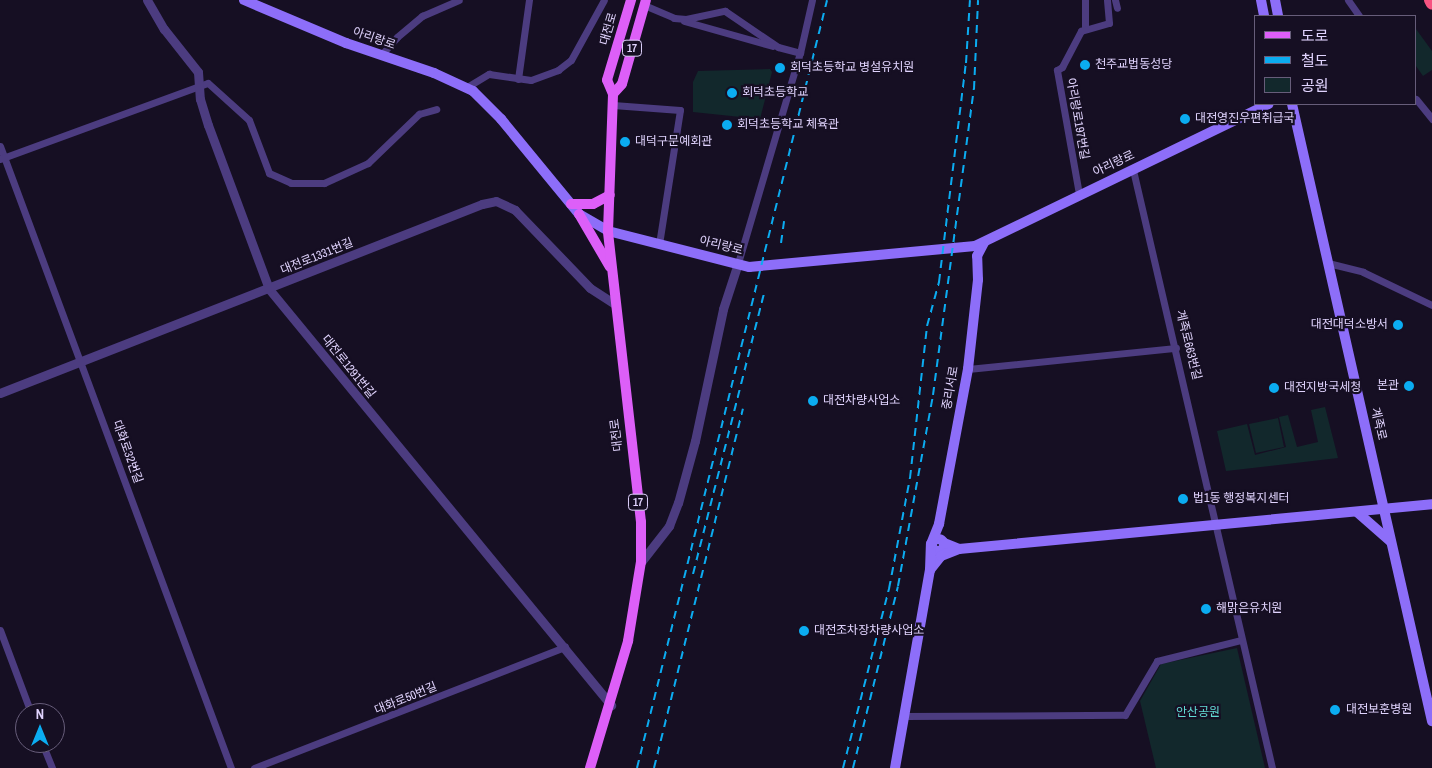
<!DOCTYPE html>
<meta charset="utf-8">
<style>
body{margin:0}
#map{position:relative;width:1432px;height:768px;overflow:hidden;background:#160f23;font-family:"Archivo Narrow","Noto Sans KR",sans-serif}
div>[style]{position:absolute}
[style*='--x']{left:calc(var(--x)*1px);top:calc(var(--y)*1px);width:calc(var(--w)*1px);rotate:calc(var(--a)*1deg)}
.green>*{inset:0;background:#12282c}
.minor>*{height:7px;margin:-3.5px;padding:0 3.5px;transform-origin:3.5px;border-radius:3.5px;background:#4c3c80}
.tertiary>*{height:9px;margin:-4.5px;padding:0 4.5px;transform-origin:4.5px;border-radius:4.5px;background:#4c3c80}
.secondary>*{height:10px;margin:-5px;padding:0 5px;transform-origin:5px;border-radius:5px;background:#8d6ef9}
.secondary>.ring{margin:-5px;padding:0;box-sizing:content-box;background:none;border:10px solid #8d6ef9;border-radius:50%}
.primary>*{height:10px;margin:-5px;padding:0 5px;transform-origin:5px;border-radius:5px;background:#dd5ff8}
.motorway>*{height:12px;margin:-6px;padding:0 6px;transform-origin:6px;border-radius:6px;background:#f75381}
.rail>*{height:2px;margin-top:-1px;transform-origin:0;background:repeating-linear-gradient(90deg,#0bacf1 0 8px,transparent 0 14px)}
.dots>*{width:14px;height:14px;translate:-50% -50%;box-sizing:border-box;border:2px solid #160f23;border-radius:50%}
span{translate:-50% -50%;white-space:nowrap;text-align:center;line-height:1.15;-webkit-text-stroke:4.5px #160f23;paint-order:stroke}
.shield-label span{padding:1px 4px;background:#160f23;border:1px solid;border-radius:4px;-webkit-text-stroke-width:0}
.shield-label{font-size:11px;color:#e0d3fd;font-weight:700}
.street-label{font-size:12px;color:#e0d3fd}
.poi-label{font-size:12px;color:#e0d3fd}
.left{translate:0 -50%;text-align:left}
.right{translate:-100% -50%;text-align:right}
.park-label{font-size:12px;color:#62dad4}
.legend{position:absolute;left:1254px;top:15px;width:162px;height:90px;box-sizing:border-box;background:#160f23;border:1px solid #675d7a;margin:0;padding:6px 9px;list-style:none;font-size:15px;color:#e0d3fd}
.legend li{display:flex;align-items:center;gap:10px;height:25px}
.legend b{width:25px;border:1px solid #675d7a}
.north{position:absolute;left:15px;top:703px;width:50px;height:50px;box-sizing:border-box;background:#160f23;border:1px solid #675d7a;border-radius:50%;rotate:0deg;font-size:14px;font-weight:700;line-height:20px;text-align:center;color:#e0d3fd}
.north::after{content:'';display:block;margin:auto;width:18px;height:22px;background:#0bacf1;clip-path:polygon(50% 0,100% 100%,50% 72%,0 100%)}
</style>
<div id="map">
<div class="green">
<i style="clip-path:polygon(1416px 29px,1432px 51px,1432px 70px,1423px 76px,1416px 66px)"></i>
<i style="clip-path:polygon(770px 69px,772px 72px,760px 119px,693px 112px,693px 82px,698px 71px)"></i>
<i style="clip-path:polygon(1325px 407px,1338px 458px,1226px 471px,1217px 431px,1247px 424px,1255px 455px,1286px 447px,1279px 417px,1288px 415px,1297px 447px,1318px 442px,1311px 410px)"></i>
<i style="clip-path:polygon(1278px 418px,1284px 447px,1256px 453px,1249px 424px)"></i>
<i style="clip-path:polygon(1237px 648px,1265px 768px,1156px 768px,1140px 701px,1161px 664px)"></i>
</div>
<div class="minor">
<i style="--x:1085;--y:0;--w:29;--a:90"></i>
<i style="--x:1115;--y:0;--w:8;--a:76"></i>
<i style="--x:1348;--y:0;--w:19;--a:55"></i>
<i style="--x:644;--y:5;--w:33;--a:23"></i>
<i style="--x:674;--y:18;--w:12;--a:5"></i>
<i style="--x:686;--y:19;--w:40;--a:-12"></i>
<i style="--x:725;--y:11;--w:64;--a:34.2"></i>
<i style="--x:778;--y:47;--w:23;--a:15"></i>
<i style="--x:684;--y:21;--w:92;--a:15.7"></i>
<i style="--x:381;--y:55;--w:24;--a:-48"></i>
<i style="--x:397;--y:37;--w:33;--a:-40"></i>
<i style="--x:422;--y:16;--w:40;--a:-23.4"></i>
<i style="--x:518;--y:79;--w:80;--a:-82.1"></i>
<i style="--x:467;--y:87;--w:26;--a:-31"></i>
<i style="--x:489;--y:74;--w:42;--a:8.1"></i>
<i style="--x:531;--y:80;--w:29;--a:-20"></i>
<i style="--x:558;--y:70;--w:16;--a:-38"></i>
<i style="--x:571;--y:60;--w:68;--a:-61.2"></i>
<i style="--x:1416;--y:99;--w:26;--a:51"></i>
<i style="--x:613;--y:105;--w:67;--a:4.3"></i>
<i style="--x:680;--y:110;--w:136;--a:98.9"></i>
<i style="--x:0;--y:146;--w:664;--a:69.63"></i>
<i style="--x:0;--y:159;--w:221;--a:-20.1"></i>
<i style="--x:208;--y:83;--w:55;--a:42.1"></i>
<i style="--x:249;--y:120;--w:57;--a:69.3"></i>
<i style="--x:269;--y:173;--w:24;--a:24"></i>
<i style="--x:291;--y:183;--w:33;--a:0"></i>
<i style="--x:324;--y:183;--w:48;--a:-24.4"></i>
<i style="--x:368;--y:163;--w:71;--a:-43.9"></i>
<i style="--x:419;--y:114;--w:18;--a:-16"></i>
<i style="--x:1133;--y:170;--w:614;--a:76.91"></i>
<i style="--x:1079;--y:194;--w:126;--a:-100.1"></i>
<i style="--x:1057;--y:70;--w:6;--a:-31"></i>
<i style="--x:1062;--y:67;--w:41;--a:-62.2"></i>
<i style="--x:1081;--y:31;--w:29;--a:-16"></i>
<i style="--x:1109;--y:23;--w:23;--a:-95"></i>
<i style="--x:738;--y:263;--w:219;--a:-73.6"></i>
<i style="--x:800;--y:53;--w:54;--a:-77.2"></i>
<i style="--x:1328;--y:263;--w:36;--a:14"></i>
<i style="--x:1363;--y:272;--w:76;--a:25.6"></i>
<i style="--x:968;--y:369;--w:209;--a:-5.8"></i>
<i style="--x:0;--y:630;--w:89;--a:69.5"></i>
<i style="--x:904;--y:716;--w:221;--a:-0.3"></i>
<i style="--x:1125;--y:715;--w:63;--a:-59.3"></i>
<i style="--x:1157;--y:661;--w:87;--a:-14"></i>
<i style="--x:42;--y:743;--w:27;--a:68"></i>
<i style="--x:254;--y:768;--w:334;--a:-21.3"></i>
</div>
<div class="tertiary">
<i style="--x:147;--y:0;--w:34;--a:60"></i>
<i style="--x:164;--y:29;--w:55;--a:51.7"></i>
<i style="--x:198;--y:72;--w:27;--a:86"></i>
<i style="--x:200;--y:99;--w:27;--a:73"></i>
<i style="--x:208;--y:125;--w:175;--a:69.6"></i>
<i style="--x:269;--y:289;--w:539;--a:50.58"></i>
<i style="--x:0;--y:393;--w:518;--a:-21.41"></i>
<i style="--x:482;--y:204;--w:14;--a:-12"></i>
<i style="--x:496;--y:201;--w:21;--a:25"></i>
<i style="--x:515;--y:210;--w:108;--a:46.1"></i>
<i style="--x:590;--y:288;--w:30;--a:33"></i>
<i style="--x:641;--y:562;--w:46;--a:-52.1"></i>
<i style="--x:669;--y:526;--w:25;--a:-69"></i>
<i style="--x:678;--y:503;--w:64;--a:-74.7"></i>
<i style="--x:695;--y:441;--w:135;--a:-78"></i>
<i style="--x:723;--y:309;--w:48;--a:-71.9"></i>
</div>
<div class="secondary">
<i style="--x:244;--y:0;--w:111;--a:22.9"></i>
<i style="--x:346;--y:43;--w:93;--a:18.8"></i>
<i style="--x:434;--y:73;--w:43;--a:24.8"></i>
<i style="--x:473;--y:91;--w:40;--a:45"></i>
<i style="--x:501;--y:119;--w:123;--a:50.6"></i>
<i style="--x:579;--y:214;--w:34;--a:30"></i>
<i style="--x:608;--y:231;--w:146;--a:14.3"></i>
<i style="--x:749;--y:267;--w:227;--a:-5.3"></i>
<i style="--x:975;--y:246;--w:326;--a:-25.8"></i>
<i style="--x:1261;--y:0;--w:16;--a:79"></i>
<i style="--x:1275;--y:0;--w:16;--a:79"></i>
<i style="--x:1292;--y:104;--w:633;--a:77.22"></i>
<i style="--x:1357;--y:512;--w:44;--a:41.3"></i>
<i class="ring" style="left:932px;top:539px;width:2px;height:2px"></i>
<i style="--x:944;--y:543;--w:16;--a:22"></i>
<i style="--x:959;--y:549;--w:475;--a:-5.4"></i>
<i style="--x:930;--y:570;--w:18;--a:-52"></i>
<i style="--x:941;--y:556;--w:19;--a:-21"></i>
<i style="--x:895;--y:768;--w:201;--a:-80"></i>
<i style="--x:930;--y:570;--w:26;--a:-88"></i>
<i style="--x:931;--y:544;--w:22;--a:-68"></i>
<i style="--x:939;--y:524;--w:158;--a:-79.4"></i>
<i style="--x:968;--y:369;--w:90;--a:-83.6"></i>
<i style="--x:978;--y:280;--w:24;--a:-92"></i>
<i style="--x:977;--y:256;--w:15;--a:-62"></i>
</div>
<div class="primary">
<i style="--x:613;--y:94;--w:13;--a:-48"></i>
<i style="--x:622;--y:84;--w:87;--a:-74.1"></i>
<i style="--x:571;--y:204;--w:22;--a:0"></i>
<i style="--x:593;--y:204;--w:19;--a:-28"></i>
<i style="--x:579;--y:214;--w:61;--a:59.7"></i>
<i style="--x:590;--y:768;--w:133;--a:-73.3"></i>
<i style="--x:628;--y:641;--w:80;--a:-80.7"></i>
<i style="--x:641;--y:562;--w:40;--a:-90"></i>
<i style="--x:641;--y:522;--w:293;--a:-96.5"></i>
<i style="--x:608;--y:231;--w:137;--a:-87.9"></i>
<i style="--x:613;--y:94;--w:15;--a:-113"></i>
<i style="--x:607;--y:80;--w:84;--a:-73.3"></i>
</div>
<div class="motorway">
<i style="--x:1430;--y:0;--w:4;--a:63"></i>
</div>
<div class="rail">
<i style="--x:781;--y:243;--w:22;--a:-82"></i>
<i style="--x:693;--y:574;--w:290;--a:-75.8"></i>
<i style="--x:637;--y:768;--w:791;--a:-76.1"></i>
<i style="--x:654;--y:768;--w:370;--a:-76.1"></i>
<i style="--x:843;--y:768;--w:185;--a:-75.6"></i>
<i style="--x:889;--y:589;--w:113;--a:-79.3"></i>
<i style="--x:910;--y:478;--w:153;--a:-83.6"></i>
<i style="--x:927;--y:326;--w:46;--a:-74.7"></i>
<i style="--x:939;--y:282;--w:221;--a:-83"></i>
<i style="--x:966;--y:63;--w:63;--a:-86.4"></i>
<i style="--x:853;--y:768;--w:187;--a:-76.1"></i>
<i style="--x:898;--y:586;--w:194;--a:-79.6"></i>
<i style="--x:933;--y:395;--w:309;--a:-82.4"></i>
<i style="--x:974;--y:89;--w:89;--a:-87.4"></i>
</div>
<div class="dots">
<i style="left:1085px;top:65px;background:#0bacf1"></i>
<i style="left:780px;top:68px;background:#0bacf1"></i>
<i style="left:732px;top:93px;background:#0bacf1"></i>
<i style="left:1185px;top:119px;background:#0bacf1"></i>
<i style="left:727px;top:125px;background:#0bacf1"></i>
<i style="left:625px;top:142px;background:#0bacf1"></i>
<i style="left:1398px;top:325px;background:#0bacf1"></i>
<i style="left:1409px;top:386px;background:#0bacf1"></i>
<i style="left:1274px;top:388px;background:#0bacf1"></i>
<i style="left:813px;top:401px;background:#0bacf1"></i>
<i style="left:1183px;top:499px;background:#0bacf1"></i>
<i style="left:1206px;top:609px;background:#0bacf1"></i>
<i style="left:804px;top:631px;background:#0bacf1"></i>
<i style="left:1335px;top:710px;background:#0bacf1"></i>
</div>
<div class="shield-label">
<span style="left:632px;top:48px">17</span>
<span style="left:638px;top:502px">17</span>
</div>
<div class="street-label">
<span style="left:609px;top:29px;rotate:-74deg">대전로</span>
<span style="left:374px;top:39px;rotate:19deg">아리랑로</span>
<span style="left:1077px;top:119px;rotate:80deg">아리랑로197번길</span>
<span style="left:1114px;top:164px;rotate:-25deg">아리랑로</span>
<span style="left:721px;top:246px;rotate:14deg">아리랑로</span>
<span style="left:317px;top:257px;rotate:-22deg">대전로1331번길</span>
<span style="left:1188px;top:345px;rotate:76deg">계족로663번길</span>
<span style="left:348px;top:367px;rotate:51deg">대전로1291번길</span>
<span style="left:951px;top:388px;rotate:-80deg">중리서로</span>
<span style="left:1378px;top:424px;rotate:77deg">계족로</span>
<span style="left:617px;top:435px;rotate:-97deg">대전로</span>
<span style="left:127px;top:452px;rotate:70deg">대화로32번길</span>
<span style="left:406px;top:699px;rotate:-22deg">대화로50번길</span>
</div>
<div class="poi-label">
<span class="left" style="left:1095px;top:65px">천주교법동성당</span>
<span class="left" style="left:790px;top:68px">회덕초등학교 병설유치원</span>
<span class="left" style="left:742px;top:93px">회덕초등학교</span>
<span class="left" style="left:1195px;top:119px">대전영진우편취급국</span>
<span class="left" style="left:737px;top:125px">회덕초등학교 체육관</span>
<span class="left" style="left:635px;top:142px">대덕구문예회관</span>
<span class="right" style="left:1388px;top:325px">대전대덕소방서</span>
<span class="right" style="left:1399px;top:386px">본관</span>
<span class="left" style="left:1284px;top:388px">대전지방국세청</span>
<span class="left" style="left:823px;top:401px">대전차량사업소</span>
<span class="left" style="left:1193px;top:499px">법1동 행정복지센터</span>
<span class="left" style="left:1216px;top:609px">해맑은유치원</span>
<span class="left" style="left:814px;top:631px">대전조차장차량사업소</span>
<span class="left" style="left:1346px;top:710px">대전보훈병원</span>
</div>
<div class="park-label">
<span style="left:1198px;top:713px">안산공원</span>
</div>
<ul class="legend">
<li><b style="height:6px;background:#dd5ff8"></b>도로</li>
<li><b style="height:6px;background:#0bacf1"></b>철도</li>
<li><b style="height:14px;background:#12282c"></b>공원</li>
</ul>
<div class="north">N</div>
</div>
